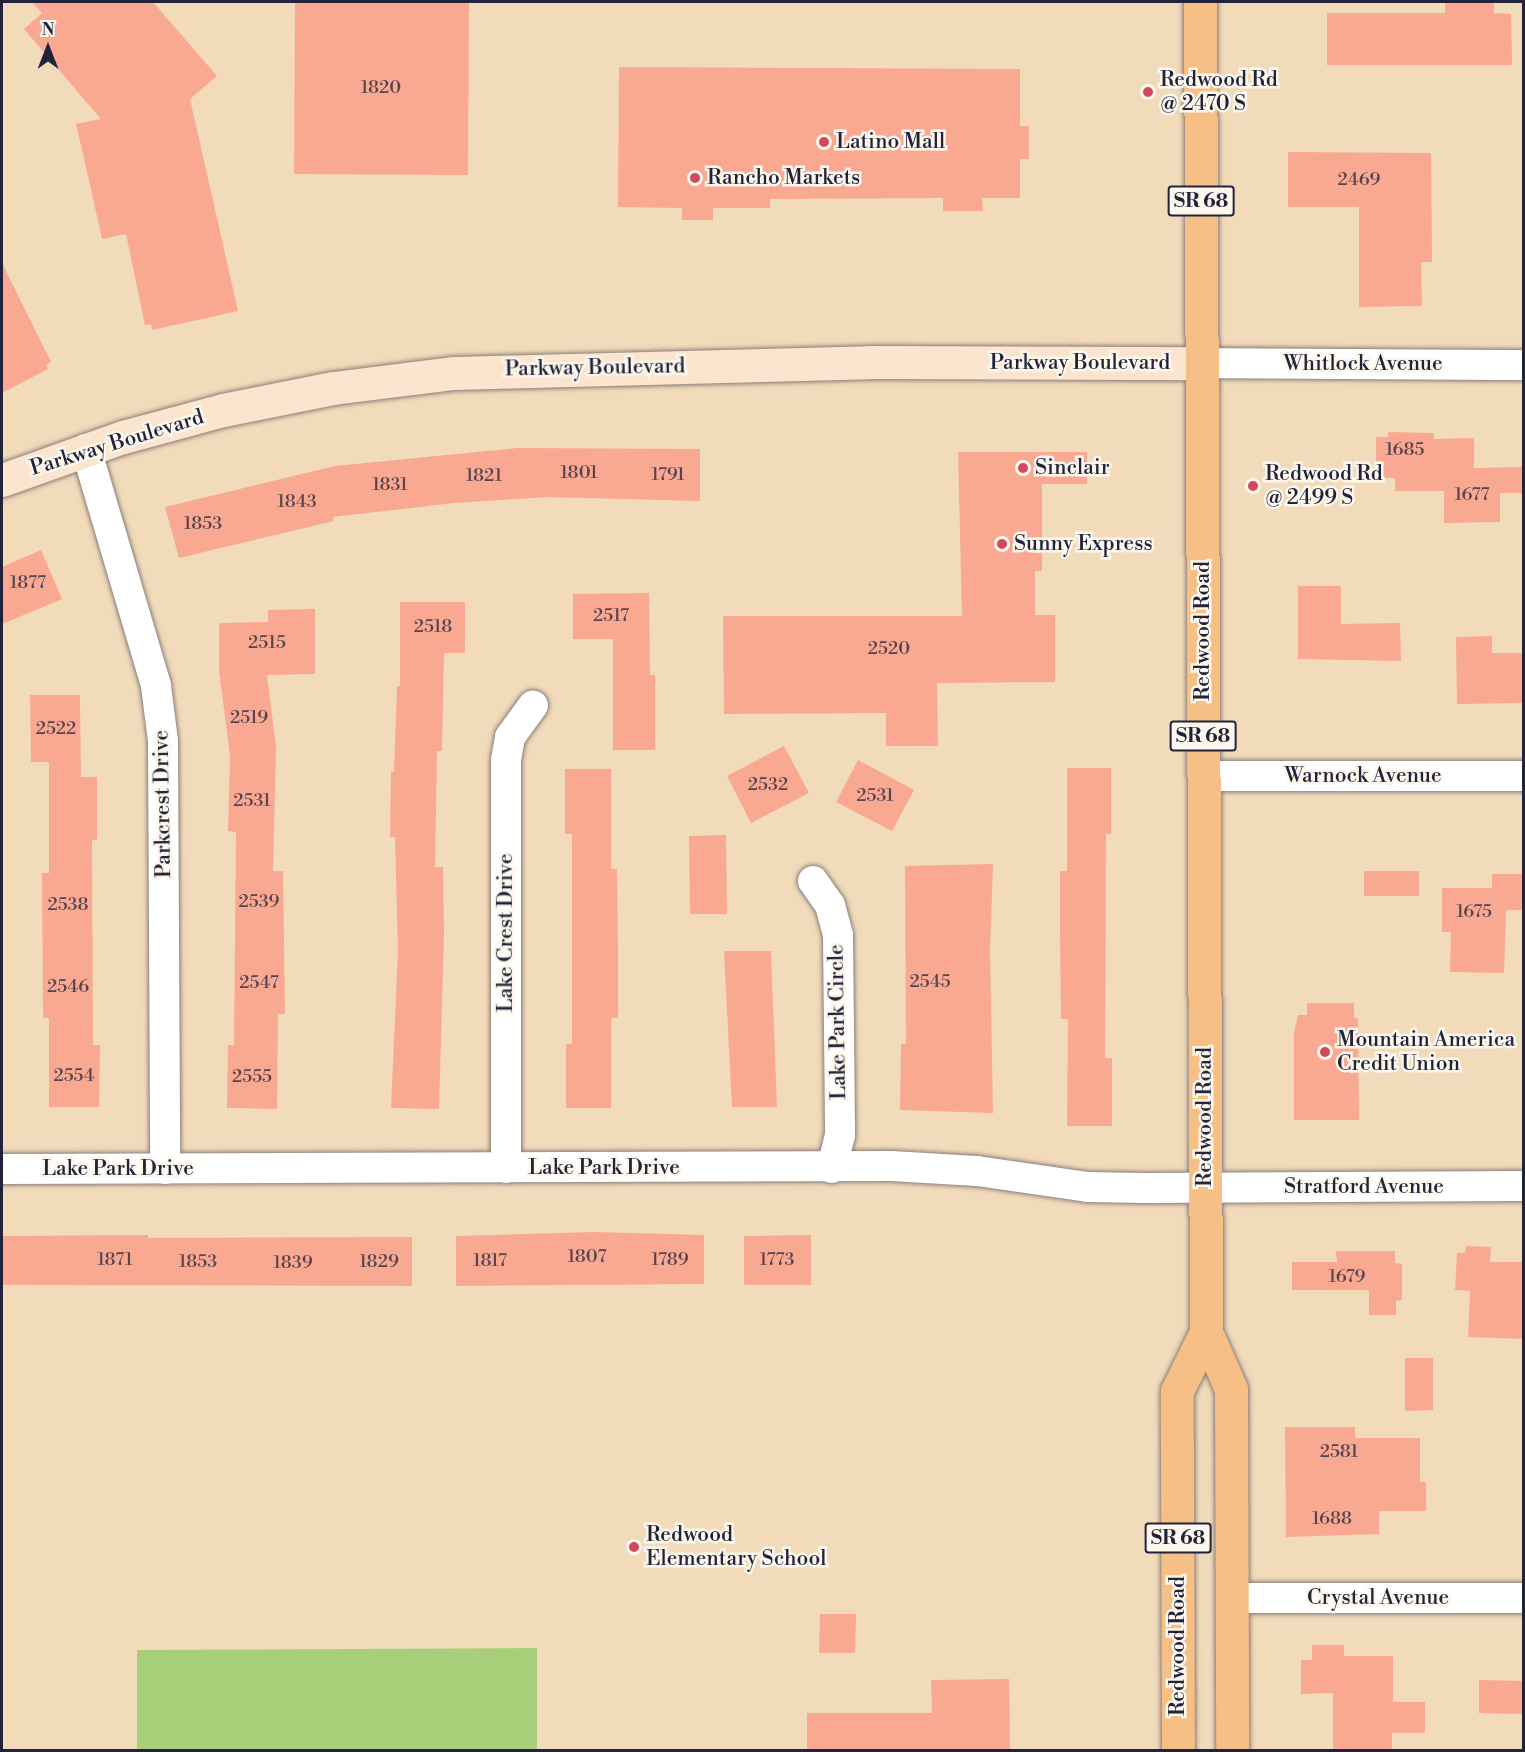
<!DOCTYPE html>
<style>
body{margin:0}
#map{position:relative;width:1525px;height:1752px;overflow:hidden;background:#f1dbba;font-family:"Libre Bodoni",serif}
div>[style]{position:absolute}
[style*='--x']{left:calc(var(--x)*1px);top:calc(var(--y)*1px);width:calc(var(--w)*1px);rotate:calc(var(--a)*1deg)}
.green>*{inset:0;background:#a7ce78}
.building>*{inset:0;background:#f9a991}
.roads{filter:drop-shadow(0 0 2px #8a7e7a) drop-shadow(0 0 2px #8a7e7a)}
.street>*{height:30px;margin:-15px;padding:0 15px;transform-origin:15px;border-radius:15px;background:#fff}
.secondary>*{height:33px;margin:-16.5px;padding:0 16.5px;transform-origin:16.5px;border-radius:16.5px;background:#fbe5cf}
.primary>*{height:33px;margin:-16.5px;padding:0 16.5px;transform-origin:16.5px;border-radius:16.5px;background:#f5bf86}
.dots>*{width:16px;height:16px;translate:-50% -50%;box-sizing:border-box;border:3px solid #fbf7ec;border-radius:50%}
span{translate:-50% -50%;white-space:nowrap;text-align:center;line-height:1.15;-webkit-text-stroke:5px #fbf7ec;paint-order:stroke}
.number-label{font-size:18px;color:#584450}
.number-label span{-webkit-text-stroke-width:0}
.shield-label span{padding:2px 4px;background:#fbf7ec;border:2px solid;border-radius:4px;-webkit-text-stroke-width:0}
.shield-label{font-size:20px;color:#22223b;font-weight:700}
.poi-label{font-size:21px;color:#22223b}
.left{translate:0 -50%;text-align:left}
.street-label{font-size:21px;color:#22223b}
.frame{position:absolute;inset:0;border:3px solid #22223b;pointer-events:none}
.north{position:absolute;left:18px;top:18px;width:60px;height:60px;-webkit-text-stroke:4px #fbf7ec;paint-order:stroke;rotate:0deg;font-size:16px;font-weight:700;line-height:24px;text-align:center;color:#22223b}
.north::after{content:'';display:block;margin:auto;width:21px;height:27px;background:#22223b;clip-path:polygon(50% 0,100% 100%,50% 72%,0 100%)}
</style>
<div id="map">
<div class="green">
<i style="clip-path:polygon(537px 1648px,537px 1750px,137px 1750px,137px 1650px)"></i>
</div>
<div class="building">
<i style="clip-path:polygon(32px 2px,153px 2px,217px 76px,190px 99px,238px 311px,152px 330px,151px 324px,145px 325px,126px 234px,102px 239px,84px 158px,76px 124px,101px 119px,24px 29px,42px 13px)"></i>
<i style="clip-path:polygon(295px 2px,469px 2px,468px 175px,294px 174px)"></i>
<i style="clip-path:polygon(1445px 2px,1494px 2px,1494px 13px,1511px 14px,1512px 65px,1327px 65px,1327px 13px,1445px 13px)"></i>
<i style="clip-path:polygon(619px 67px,1020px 69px,1020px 126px,1029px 126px,1029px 159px,1020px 159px,1020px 198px,982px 198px,983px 211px,943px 211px,943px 198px,770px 199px,770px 208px,713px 208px,713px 220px,682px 220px,682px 208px,618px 207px)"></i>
<i style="clip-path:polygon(1288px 152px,1431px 153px,1432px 262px,1421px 262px,1422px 306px,1359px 307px,1359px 207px,1288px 207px)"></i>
<i style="clip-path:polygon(2px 263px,51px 362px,46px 365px,48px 369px,2px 393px)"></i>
<i style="clip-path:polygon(1388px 432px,1434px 433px,1434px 439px,1474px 438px,1474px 468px,1524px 467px,1524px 493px,1500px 493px,1500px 522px,1444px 523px,1444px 491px,1395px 491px,1395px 478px,1376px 478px,1376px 437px,1388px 437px)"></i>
<i style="clip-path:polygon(517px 448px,700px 449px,700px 501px,547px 497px,454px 503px,333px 517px,334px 521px,179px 558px,165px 507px,335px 466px)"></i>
<i style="clip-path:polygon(958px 452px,1087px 452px,1087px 484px,1042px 484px,1042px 571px,1035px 571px,1035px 615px,1055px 615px,1055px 682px,937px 683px,938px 746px,886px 746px,886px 713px,724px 714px,723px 616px,962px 616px)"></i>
<i style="clip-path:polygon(41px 550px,62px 599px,2px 624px,2px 567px)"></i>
<i style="clip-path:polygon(1298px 586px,1341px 586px,1341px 624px,1400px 623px,1401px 661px,1298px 659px)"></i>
<i style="clip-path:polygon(649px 593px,650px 675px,655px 675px,655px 750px,613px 750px,613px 639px,573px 639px,573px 594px)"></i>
<i style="clip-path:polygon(400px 602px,465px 602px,465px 653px,444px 653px,442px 751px,437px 751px,435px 867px,443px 867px,444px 933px,439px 1109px,391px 1108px,398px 951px,395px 837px,390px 837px,391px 772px,394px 772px,397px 686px,400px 686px)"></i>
<i style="clip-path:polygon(315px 609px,315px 674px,267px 675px,276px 747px,273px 871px,283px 871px,285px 1014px,278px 1014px,277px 1109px,227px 1108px,228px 1045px,234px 1045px,236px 832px,228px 831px,230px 756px,219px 670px,219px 623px,268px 622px,268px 610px)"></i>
<i style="clip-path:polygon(1492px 636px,1492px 653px,1524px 653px,1524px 703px,1457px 704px,1456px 637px)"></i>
<i style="clip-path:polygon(30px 695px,80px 695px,81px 777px,97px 777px,97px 840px,92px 840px,93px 1045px,100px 1045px,99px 1107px,49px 1107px,49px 1018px,43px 1018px,42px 873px,49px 873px,49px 762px,31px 762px)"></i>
<i style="clip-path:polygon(784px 746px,809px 793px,751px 823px,727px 776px)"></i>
<i style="clip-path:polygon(858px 760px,914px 790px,892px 831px,836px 802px)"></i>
<i style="clip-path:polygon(1067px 768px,1111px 768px,1111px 834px,1106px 834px,1105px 1058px,1112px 1058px,1112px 1126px,1067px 1126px,1068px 1019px,1061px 1019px,1060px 933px,1060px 871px,1067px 871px)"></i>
<i style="clip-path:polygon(565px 769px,611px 769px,611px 869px,617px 869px,618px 950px,618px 1018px,611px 1018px,611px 1108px,566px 1108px,566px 1044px,572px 1044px,572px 834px,565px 834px)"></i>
<i style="clip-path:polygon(726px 835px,727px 914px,690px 914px,689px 836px)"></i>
<i style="clip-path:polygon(993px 864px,990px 951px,993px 1113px,900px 1110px,901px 1044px,906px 1044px,905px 866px)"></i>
<i style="clip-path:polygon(1364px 871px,1419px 871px,1419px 896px,1364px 896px)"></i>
<i style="clip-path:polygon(1492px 874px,1524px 874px,1524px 910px,1506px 910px,1504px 973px,1450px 972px,1451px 932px,1442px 932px,1442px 888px,1492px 888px)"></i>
<i style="clip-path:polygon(724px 951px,771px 951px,777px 1107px,732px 1107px)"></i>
<i style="clip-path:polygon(1307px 1003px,1354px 1003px,1354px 1018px,1358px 1018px,1359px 1120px,1294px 1120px,1294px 1033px,1298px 1015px,1307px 1015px)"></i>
<i style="clip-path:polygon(594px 1232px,704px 1235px,704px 1284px,456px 1286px,456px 1236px)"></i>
<i style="clip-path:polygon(148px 1235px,148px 1238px,412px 1237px,412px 1286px,2px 1285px,2px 1236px)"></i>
<i style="clip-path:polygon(811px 1235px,811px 1285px,744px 1285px,744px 1236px)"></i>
<i style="clip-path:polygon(1466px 1246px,1491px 1247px,1490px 1262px,1524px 1262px,1524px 1339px,1468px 1337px,1470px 1291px,1455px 1290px,1457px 1253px,1465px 1253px)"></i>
<i style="clip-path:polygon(1336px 1251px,1395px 1251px,1395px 1263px,1402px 1264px,1402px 1300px,1396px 1301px,1396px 1315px,1369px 1315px,1369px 1290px,1292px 1290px,1292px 1262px,1337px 1262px)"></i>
<i style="clip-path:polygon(1405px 1358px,1433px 1358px,1433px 1410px,1405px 1411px)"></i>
<i style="clip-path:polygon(1285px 1427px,1355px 1427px,1355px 1438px,1420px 1438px,1420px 1482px,1426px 1482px,1426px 1511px,1379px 1511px,1379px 1534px,1286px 1537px)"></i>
<i style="clip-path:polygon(820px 1614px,856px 1614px,855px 1653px,819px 1653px)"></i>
<i style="clip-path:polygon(1312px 1645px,1344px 1645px,1344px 1656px,1393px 1656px,1393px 1702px,1425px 1702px,1425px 1733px,1392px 1733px,1392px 1750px,1333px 1750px,1333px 1693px,1301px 1694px,1301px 1660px,1312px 1660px)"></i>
<i style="clip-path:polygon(1009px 1679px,1010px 1750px,807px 1750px,807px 1713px,932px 1713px,931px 1680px)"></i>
<i style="clip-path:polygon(1479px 1680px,1524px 1681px,1524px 1714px,1479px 1713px)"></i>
</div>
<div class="roads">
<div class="street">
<i style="--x:1202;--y:363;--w:322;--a:0.4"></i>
<i style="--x:86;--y:449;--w:247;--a:73.5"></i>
<i style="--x:156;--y:686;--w:55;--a:82.7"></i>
<i style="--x:163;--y:741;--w:428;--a:89.7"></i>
<i style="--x:1203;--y:776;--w:321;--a:0"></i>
<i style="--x:813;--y:881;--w:29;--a:55"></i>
<i style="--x:830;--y:905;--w:31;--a:75"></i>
<i style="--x:838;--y:935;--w:200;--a:89.4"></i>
<i style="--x:840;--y:1135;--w:34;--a:104"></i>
<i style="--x:506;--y:1168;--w:408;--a:-90"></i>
<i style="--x:506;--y:760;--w:23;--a:-80"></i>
<i style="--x:510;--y:737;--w:39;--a:-54"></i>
<i style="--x:2;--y:1169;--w:889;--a:-0.19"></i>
<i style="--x:891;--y:1166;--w:86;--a:3.3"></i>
<i style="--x:977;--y:1171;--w:112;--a:8.2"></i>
<i style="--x:1088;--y:1187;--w:56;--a:1"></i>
<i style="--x:1144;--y:1188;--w:380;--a:-0.3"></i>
<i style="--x:1232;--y:1598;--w:292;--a:0"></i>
</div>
<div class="secondary">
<i style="--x:2;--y:480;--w:128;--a:-19.6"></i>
<i style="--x:123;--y:437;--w:104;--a:-15.1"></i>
<i style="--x:223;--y:410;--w:112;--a:-11.3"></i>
<i style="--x:333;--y:388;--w:122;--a:-7.1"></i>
<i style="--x:454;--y:373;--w:415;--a:-1.5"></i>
<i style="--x:869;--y:362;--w:333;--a:0.2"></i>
</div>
<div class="primary">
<i style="--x:1200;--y:2;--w:1330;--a:89.74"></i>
<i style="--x:1206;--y:1332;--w:62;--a:66.3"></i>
<i style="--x:1231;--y:1389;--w:361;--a:89.8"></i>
<i style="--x:1178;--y:1750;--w:359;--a:-90.2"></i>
<i style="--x:1177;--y:1391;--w:66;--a:-63.8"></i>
</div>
</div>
<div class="dots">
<i style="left:1148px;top:92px;background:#d1495b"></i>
<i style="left:824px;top:142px;background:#d1495b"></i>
<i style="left:695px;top:178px;background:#d1495b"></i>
<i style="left:1023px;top:468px;background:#d1495b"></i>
<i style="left:1253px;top:486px;background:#d1495b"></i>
<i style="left:1002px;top:544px;background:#d1495b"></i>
<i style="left:1325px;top:1052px;background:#d1495b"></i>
<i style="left:634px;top:1547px;background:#d1495b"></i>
</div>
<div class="number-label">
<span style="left:381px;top:88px">1820</span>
<span style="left:1359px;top:180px">2469</span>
<span style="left:1405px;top:450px">1685</span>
<span style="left:579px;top:473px">1801</span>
<span style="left:668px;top:475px">1791</span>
<span style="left:484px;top:476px">1821</span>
<span style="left:390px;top:485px">1831</span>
<span style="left:1472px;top:495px">1677</span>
<span style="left:297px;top:502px">1843</span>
<span style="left:203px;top:524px">1853</span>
<span style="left:28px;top:583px">1877</span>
<span style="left:611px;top:616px">2517</span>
<span style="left:433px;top:627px">2518</span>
<span style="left:267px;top:643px">2515</span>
<span style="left:889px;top:649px">2520</span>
<span style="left:249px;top:718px">2519</span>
<span style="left:56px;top:729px">2522</span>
<span style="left:768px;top:785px">2532</span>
<span style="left:875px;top:796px">2531</span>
<span style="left:252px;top:801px">2531</span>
<span style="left:259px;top:902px">2539</span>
<span style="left:68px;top:905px">2538</span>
<span style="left:1474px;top:912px">1675</span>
<span style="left:930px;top:982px">2545</span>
<span style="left:259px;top:983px">2547</span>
<span style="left:68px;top:987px">2546</span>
<span style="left:74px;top:1076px">2554</span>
<span style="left:252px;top:1077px">2555</span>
<span style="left:587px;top:1257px">1807</span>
<span style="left:115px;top:1260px">1871</span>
<span style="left:670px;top:1260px">1789</span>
<span style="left:777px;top:1260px">1773</span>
<span style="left:490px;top:1261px">1817</span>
<span style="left:198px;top:1262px">1853</span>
<span style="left:379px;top:1262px">1829</span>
<span style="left:293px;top:1263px">1839</span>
<span style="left:1347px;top:1277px">1679</span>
<span style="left:1339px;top:1452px">2581</span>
<span style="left:1332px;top:1519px">1688</span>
</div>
<div class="shield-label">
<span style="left:1201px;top:201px">SR 68</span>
<span style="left:1203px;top:736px">SR 68</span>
<span style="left:1178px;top:1538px">SR 68</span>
</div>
<div class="poi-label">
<span class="left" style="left:1160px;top:92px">Redwood Rd<br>@ 2470 S</span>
<span class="left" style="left:836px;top:142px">Latino Mall</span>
<span class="left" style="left:707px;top:178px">Rancho Markets</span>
<span class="left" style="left:1035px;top:468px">Sinclair</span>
<span class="left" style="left:1265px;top:486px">Redwood Rd<br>@ 2499 S</span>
<span class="left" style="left:1014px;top:544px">Sunny Express</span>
<span class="left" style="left:1337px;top:1052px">Mountain America<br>Credit Union</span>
<span class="left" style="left:646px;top:1547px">Redwood<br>Elementary School</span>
</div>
<div class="street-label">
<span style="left:1080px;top:363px">Parkway Boulevard</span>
<span style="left:1363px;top:364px">Whitlock Avenue</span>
<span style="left:595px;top:368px;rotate:-1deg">Parkway Boulevard</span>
<span style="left:117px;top:443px;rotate:-17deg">Parkway Boulevard</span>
<span style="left:1203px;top:631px;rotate:-90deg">Redwood Road</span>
<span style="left:1363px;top:776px">Warnock Avenue</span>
<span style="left:163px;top:804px;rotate:-91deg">Parkcrest Drive</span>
<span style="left:506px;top:933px;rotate:-90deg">Lake Crest Drive</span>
<span style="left:838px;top:1022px;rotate:-91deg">Lake Park Circle</span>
<span style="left:1205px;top:1117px;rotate:-90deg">Redwood Road</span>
<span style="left:604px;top:1168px">Lake Park Drive</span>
<span style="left:118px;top:1169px">Lake Park Drive</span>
<span style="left:1364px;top:1187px">Stratford Avenue</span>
<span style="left:1378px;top:1598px">Crystal Avenue</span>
<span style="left:1178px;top:1646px;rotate:-90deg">Redwood Road</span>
</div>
<div class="frame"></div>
<div class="north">N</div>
</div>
